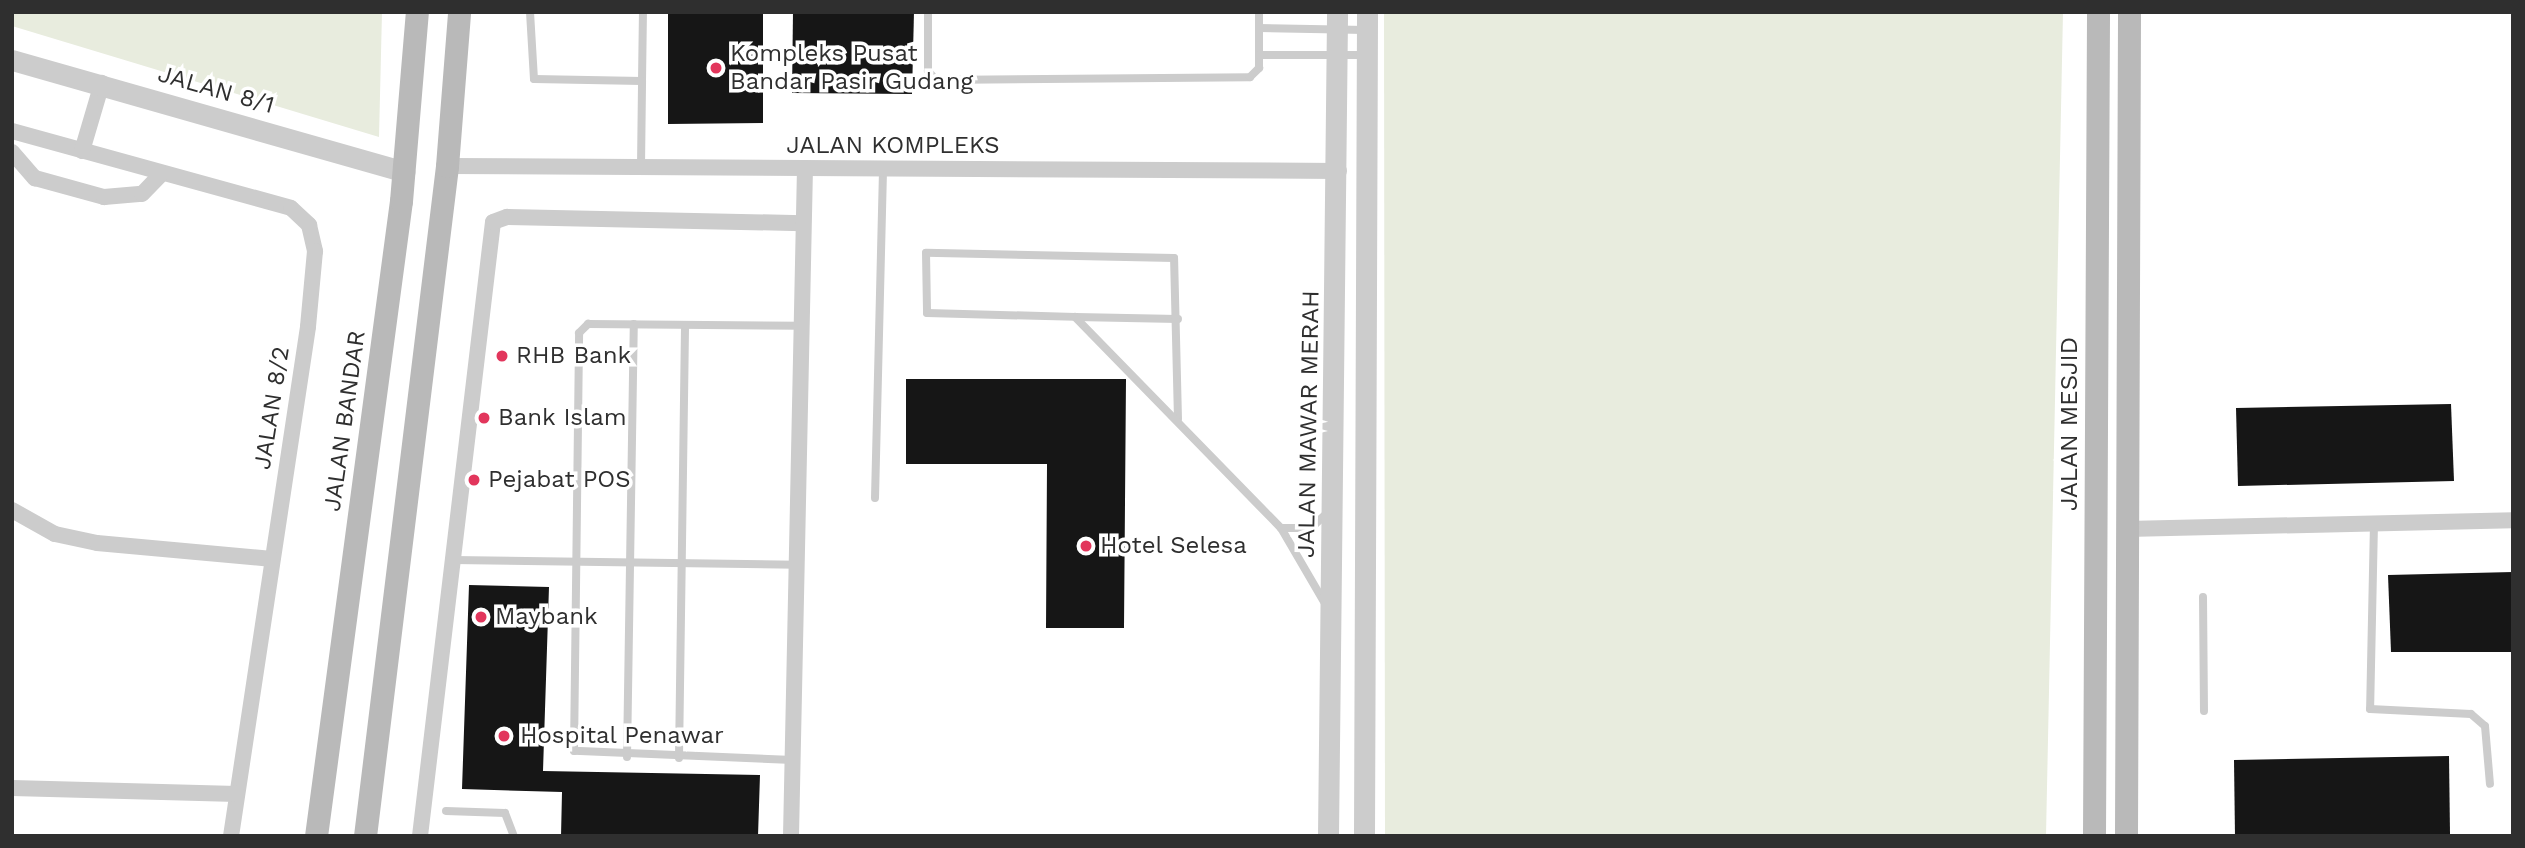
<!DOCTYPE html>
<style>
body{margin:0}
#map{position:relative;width:2525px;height:848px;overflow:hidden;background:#fff;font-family:"Work Sans",sans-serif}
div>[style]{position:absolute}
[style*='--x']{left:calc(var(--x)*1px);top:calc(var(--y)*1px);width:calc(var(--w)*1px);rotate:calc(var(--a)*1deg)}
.green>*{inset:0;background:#e8ecde}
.building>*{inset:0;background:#161616}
.service>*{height:8px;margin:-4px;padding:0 4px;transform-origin:4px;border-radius:4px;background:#ccc}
.minor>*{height:16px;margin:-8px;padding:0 8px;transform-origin:8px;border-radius:8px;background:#ccc}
.tertiary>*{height:21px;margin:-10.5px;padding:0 10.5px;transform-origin:10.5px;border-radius:10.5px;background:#ccc}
.secondary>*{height:23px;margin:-11.5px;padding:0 11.5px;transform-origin:11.5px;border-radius:11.5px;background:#b9b9b9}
.dots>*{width:19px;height:19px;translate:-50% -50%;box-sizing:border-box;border:4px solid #fff;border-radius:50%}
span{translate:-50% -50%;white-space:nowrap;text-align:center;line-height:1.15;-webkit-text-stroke:7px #fff;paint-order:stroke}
.poi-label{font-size:24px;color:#2f2f2f}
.left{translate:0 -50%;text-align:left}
.street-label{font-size:24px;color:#2f2f2f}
.frame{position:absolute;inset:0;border:14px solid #2f2f2f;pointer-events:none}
</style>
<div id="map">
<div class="green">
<i style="clip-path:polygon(12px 12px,382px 12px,379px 137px,12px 26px)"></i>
<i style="clip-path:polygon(1384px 12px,2063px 12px,2046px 836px,1385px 836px)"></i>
</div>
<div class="building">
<i style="clip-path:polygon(668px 12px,763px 12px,763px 123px,668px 124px)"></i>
<i style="clip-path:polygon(793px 12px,914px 12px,912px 94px,792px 93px)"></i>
<i style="clip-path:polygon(906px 379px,1126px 379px,1124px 628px,1046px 628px,1047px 464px,906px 464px)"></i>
<i style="clip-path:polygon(2451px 404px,2454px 481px,2238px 486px,2236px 408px)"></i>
<i style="clip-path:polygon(2513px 572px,2513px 652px,2391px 652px,2388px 575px)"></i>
<i style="clip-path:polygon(469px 585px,549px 587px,543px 771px,760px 775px,758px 836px,561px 836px,562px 792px,462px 789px)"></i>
<i style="clip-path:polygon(2449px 756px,2450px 834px,2235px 836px,2234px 760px)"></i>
</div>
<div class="service">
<i style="--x:530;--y:12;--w:67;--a:86.6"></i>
<i style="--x:534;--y:79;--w:108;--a:1.1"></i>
<i style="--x:642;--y:81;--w:69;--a:-89.2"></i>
<i style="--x:928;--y:12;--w:59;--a:90"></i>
<i style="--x:928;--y:71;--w:12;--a:48"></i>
<i style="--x:936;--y:80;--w:314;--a:-0.5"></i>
<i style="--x:1250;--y:77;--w:13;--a:-45"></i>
<i style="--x:1259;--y:68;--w:56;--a:-90"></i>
<i style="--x:1259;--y:28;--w:106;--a:1.1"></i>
<i style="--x:1259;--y:55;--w:105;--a:0"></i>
<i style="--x:641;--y:167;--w:86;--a:-89.3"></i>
<i style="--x:1076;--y:317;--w:102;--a:1.1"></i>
<i style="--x:1178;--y:419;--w:161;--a:-91.4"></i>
<i style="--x:1174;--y:258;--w:248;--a:-178.8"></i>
<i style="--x:926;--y:253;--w:60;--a:89"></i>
<i style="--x:927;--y:313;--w:148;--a:1.5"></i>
<i style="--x:1075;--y:317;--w:295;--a:45.7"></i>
<i style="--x:1281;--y:528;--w:86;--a:59.8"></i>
<i style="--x:875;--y:498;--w:329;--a:-88.6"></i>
<i style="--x:2374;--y:523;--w:186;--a:91.2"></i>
<i style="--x:2370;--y:709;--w:101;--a:2.8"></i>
<i style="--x:2471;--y:714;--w:18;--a:41"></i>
<i style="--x:2485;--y:726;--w:58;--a:85.1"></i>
<i style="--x:1281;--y:528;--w:30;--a:0"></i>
<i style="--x:1311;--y:528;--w:22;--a:-43"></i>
<i style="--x:453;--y:560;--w:344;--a:0.8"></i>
<i style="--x:2203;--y:597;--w:114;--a:89.5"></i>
<i style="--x:627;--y:757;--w:433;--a:-89.1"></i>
<i style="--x:679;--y:758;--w:433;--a:-89.2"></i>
<i style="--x:793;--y:760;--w:219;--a:-177.6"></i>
<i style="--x:574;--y:751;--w:418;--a:-89.3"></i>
<i style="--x:579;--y:333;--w:13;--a:-45"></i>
<i style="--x:588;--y:324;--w:213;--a:0.5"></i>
<i style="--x:446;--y:811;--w:59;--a:1.9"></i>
<i style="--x:505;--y:813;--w:25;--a:69"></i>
</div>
<div class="minor">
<i style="--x:12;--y:131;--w:289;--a:15.4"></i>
<i style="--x:291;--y:208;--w:25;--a:43"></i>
<i style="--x:309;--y:225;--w:27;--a:77"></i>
<i style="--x:315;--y:251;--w:76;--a:95.3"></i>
<i style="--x:308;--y:327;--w:515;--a:98.6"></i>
<i style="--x:82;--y:151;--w:71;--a:-73.6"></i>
<i style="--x:12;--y:152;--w:35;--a:49"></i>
<i style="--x:35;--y:178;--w:72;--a:15.4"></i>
<i style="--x:104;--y:197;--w:38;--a:-5"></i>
<i style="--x:142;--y:194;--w:28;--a:-46"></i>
<i style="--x:447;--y:166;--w:892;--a:0.32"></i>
<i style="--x:12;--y:510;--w:49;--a:29.2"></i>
<i style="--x:55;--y:534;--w:43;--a:12.1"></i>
<i style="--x:97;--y:543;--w:176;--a:5.2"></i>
<i style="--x:2127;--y:529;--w:386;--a:-1.3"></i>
<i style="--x:12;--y:788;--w:225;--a:1.5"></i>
<i style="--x:420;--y:836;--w:618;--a:-83.22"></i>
<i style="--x:493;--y:222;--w:15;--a:-20"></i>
<i style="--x:507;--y:217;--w:296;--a:1.2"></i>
<i style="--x:791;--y:836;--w:668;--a:-88.8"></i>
</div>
<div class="tertiary">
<i style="--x:12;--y:60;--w:408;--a:15.9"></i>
<i style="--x:1328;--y:836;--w:824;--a:-89.37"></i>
<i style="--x:1364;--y:836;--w:824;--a:-89.79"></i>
</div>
<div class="secondary">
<i style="--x:316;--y:836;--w:641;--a:-82.38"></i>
<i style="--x:401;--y:201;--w:190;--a:-85.2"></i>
<i style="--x:365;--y:836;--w:675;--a:-83.02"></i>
<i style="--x:447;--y:166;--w:154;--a:-85.5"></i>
<i style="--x:2094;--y:836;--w:824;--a:-89.72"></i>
<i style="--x:2126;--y:836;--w:824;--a:-89.79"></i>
</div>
<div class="dots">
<i style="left:716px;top:68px;background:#e2365c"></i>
<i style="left:502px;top:356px;background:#e2365c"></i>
<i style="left:484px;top:418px;background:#e2365c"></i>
<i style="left:474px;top:480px;background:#e2365c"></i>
<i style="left:1086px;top:546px;background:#e2365c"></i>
<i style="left:481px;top:617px;background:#e2365c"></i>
<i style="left:504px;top:736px;background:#e2365c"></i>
</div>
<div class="poi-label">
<span class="left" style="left:730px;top:68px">Kompleks Pusat<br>Bandar Pasir Gudang</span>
<span class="left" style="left:516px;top:356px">RHB Bank</span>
<span class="left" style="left:498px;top:418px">Bank Islam</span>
<span class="left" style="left:488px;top:480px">Pejabat POS</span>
<span class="left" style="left:1100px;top:546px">Hotel Selesa</span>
<span class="left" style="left:495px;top:617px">Maybank</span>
<span class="left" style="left:520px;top:736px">Hospital Penawar</span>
</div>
<div class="street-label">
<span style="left:216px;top:90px;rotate:16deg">JALAN 8/1</span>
<span style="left:893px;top:146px">JALAN KOMPLEKS</span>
<span style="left:272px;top:408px;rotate:-81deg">JALAN 8/2</span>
<span style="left:345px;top:421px;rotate:-82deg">JALAN BANDAR</span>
<span style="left:1309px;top:424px;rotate:-89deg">JALAN MAWAR MERAH</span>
<span style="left:2070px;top:424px;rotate:-90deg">JALAN MESJID</span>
</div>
<div class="frame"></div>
</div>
